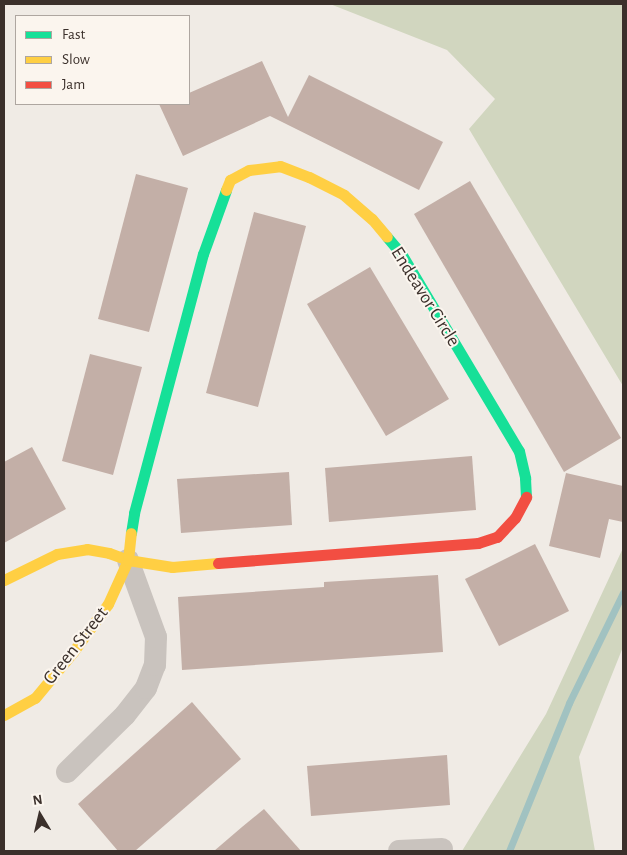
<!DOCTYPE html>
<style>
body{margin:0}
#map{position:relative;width:627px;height:855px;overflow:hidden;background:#f0ebe5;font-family:"Alegreya Sans",sans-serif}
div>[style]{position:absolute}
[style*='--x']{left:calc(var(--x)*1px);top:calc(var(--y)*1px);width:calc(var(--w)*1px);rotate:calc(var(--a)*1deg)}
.green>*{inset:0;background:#d1d6bf}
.stream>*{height:7px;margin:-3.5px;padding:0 3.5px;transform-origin:3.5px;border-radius:3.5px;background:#a1c2c1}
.building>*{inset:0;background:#c3afa7}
.street>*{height:22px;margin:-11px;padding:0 11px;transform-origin:11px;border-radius:11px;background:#c9c3be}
.fast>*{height:11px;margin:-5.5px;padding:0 5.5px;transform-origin:5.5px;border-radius:5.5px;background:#16e098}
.slow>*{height:11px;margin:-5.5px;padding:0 5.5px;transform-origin:5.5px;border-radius:5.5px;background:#ffcf43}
.jam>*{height:11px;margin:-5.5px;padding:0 5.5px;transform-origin:5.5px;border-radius:5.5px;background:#f24e42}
span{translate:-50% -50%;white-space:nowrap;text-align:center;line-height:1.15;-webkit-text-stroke:4px #fbf5ee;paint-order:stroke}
.street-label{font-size:19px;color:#3b302b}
.frame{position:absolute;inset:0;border:5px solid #3b302b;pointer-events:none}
.legend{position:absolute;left:15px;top:15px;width:175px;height:90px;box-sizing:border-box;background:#fbf5ee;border:1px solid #aea6a0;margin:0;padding:6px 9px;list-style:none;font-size:15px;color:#3b302b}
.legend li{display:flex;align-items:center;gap:10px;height:25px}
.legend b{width:25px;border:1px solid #aea6a0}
.north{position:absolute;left:15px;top:790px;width:50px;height:50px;-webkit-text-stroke:4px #fbf5ee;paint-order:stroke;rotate:351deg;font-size:14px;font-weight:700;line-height:20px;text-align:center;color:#3b302b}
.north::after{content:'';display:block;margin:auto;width:18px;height:22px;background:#3b302b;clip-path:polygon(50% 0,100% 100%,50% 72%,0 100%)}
</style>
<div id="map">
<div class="green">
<i style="clip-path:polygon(330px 4px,623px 4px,623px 386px,469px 129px,495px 99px,447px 50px)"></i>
<i style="clip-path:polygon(623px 548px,623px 647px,579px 757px,595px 851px,462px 851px,546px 714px)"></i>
</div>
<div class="stream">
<i style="--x:509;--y:851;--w:160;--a:-67.9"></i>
<i style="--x:569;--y:703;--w:123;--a:-63.9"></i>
</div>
<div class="building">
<i style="clip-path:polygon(262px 61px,288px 117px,309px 75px,443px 142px,419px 190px,270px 116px,183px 156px,159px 104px,189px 104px,189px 93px)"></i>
<i style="clip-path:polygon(136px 174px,188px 188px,149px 332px,98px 319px)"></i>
<i style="clip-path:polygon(470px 181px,621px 438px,564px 472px,414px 214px)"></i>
<i style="clip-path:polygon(254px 212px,306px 226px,258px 407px,206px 393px)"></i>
<i style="clip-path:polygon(370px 267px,449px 399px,386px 436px,307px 304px)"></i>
<i style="clip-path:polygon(90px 354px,142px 367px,113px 475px,62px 461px)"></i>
<i style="clip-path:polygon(32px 447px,66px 509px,4px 543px,4px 462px)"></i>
<i style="clip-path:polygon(472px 456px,476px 510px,329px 522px,325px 468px)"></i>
<i style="clip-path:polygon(289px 472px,292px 525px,181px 533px,177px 479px)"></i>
<i style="clip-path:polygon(566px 473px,623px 486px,623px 522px,609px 519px,600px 558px,549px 546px)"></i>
<i style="clip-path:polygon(535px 544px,569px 611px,499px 646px,465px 579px)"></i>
<i style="clip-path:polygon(438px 575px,443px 652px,182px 670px,178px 597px,324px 587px,324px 582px)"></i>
<i style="clip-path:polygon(192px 702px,241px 759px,135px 851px,118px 851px,78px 804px)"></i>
<i style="clip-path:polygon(447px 755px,450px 805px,311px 816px,307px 766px)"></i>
<i style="clip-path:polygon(264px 809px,301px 851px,214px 851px,242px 827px)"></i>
</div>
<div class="street">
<i style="--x:67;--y:772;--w:81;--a:-44.5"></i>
<i style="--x:125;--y:715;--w:34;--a:-52"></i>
<i style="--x:146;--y:688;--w:25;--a:-69"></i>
<i style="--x:155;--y:665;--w:28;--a:-88"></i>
<i style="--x:156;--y:637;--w:82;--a:-110"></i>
<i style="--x:399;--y:851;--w:43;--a:-2.7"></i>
</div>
<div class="fast">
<i style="--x:387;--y:237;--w:23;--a:50"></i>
<i style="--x:402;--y:255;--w:228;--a:59.2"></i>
<i style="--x:519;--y:451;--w:28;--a:77"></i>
<i style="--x:525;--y:478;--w:19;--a:87"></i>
<i style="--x:131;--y:533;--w:20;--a:-81"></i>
<i style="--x:134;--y:513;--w:268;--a:-75.1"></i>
<i style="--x:203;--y:254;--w:68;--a:-70.2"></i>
</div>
<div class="slow">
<i style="--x:226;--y:190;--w:11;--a:-68"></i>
<i style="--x:230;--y:180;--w:21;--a:-28"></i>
<i style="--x:249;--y:170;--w:31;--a:-7"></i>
<i style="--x:280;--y:166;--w:31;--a:21"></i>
<i style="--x:309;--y:177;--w:39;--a:27"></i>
<i style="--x:344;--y:195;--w:37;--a:41"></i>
<i style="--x:372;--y:219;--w:23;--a:50"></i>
<i style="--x:4;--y:580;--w:59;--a:-26.1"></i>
<i style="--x:57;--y:554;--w:30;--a:-9"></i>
<i style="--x:87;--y:549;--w:22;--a:10"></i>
<i style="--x:109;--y:553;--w:20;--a:20"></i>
<i style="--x:128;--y:560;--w:45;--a:9"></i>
<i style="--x:172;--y:567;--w:46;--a:-5"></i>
<i style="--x:4;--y:715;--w:35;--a:-29"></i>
<i style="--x:35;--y:698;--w:60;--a:-50.4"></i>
<i style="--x:73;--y:652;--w:59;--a:-53.9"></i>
<i style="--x:108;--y:604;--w:48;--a:-65.6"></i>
<i style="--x:128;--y:560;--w:27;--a:-84"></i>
</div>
<div class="jam">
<i style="--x:218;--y:563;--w:261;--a:-4.4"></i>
<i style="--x:478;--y:543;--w:20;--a:-18"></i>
<i style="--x:497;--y:537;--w:26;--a:-47"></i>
<i style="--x:515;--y:518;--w:24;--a:-62"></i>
</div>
<div class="street-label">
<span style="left:425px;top:297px;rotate:58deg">Endeavor Circle</span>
<span style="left:76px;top:646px;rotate:-52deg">Green Street</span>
</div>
<div class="frame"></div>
<ul class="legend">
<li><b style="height:6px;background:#16e098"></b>Fast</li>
<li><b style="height:6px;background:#ffcf43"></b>Slow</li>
<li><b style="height:6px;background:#f24e42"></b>Jam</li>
</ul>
<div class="north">N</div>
</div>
